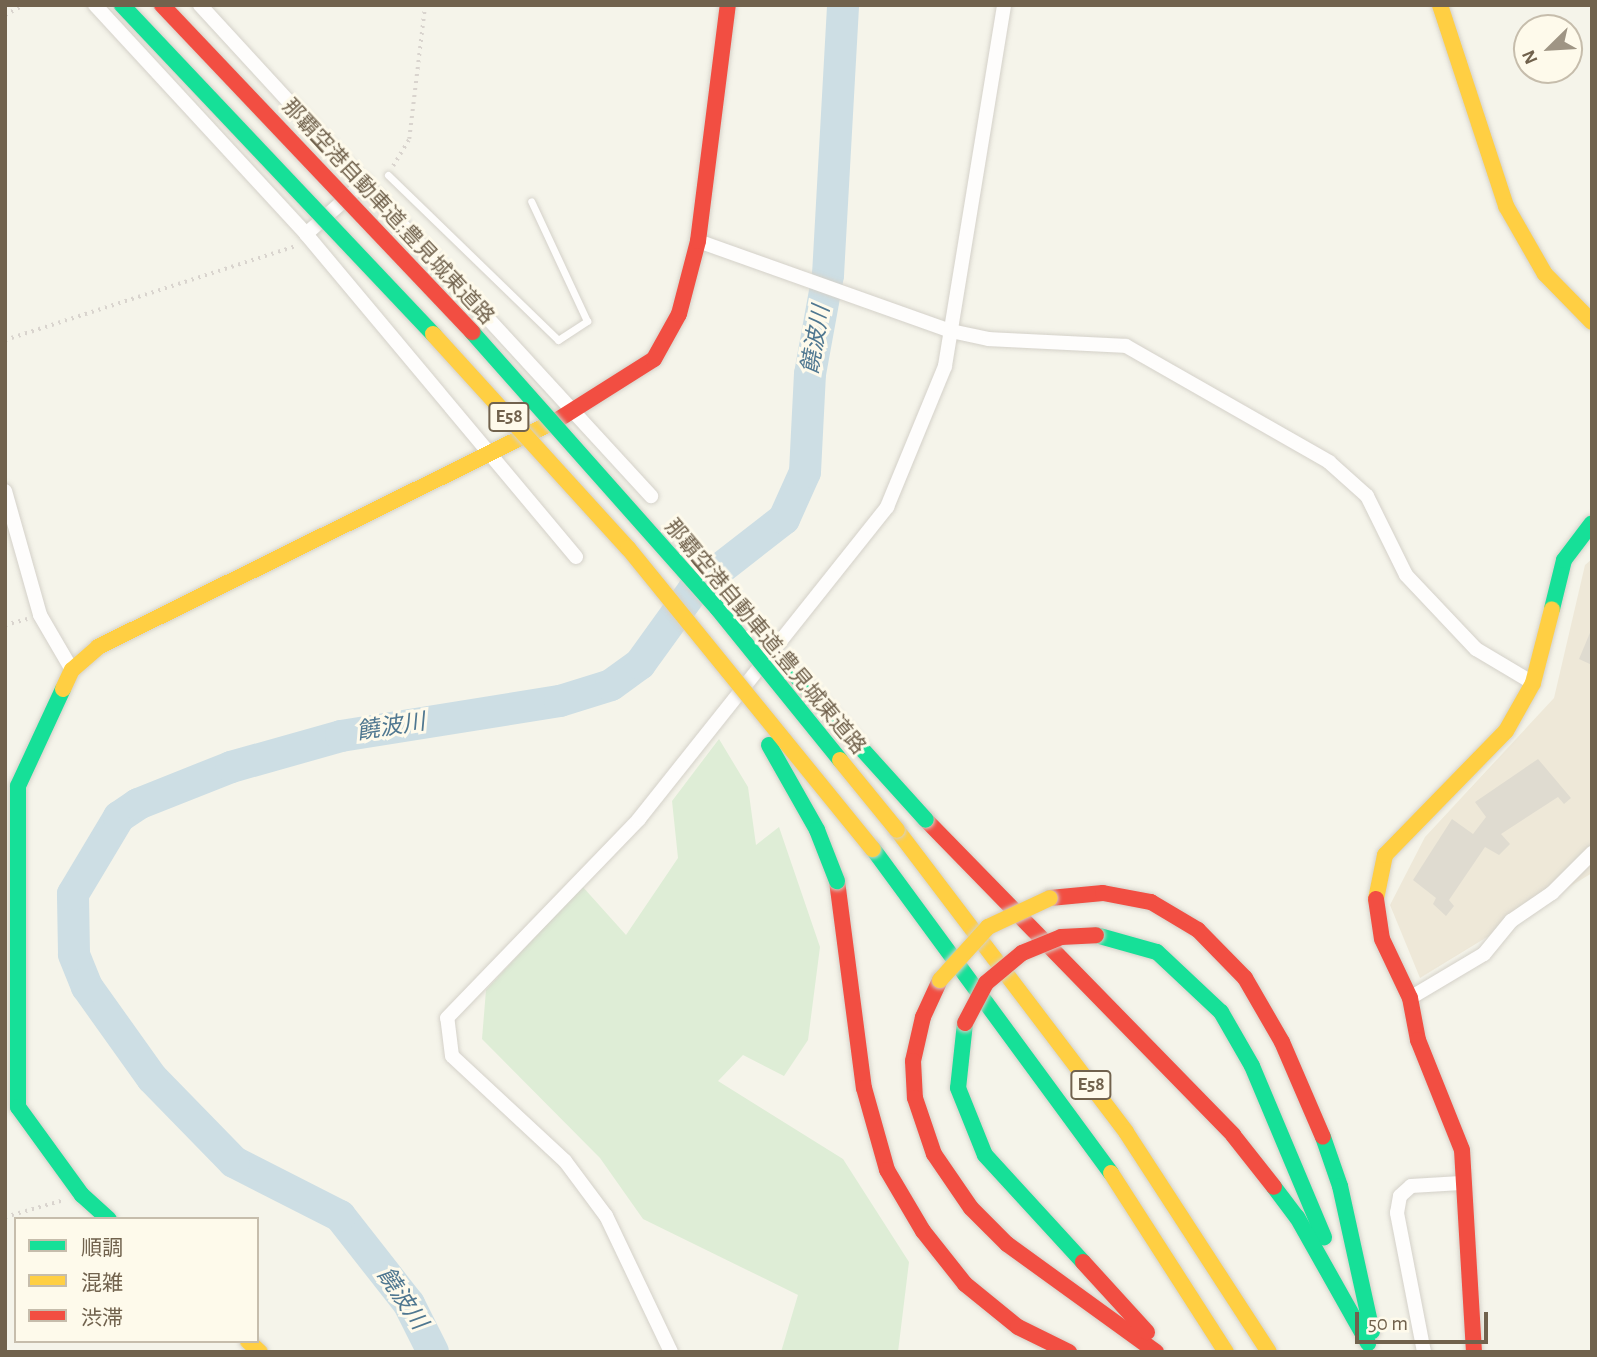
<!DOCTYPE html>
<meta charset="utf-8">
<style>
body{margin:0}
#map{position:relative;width:1597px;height:1357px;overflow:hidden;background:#f5f4ea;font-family:"Alegreya Sans","Noto Sans JP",sans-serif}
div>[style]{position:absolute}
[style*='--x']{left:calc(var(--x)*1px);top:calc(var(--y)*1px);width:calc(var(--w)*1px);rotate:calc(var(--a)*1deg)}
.residential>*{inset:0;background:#eee8d8}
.green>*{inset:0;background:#deedd6}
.river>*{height:32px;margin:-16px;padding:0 16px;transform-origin:16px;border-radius:16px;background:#cddee4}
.building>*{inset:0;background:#dfdbd0}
.path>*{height:3.5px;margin-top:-1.75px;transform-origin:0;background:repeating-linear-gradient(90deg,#d9d4ce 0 2px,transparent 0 7px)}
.roads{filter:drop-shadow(0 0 2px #d4d1c9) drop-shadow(0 0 2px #d4d1c9)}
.lane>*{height:7px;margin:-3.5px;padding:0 3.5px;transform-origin:3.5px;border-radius:3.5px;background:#fefdfc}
.street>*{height:14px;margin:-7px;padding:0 7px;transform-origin:7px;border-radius:7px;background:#fefdfc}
.fast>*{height:16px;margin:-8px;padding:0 8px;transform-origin:8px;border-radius:8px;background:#16e098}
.slow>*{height:16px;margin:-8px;padding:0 8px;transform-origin:8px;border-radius:8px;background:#ffcf43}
.jam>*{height:16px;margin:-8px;padding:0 8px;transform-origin:8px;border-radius:8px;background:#f24e42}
.bridges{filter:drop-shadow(0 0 2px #d4cfc7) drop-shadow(0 0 2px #d4cfc7)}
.fast-bridge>*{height:16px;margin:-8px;padding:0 8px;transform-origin:8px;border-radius:8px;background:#16e098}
.slow-bridge>*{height:16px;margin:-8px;padding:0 8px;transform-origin:8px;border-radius:8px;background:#ffcf43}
.jam-bridge>*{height:16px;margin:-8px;padding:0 8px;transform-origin:8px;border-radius:8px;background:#f24e42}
span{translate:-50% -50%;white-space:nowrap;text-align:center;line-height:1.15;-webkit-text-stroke:6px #fefaeb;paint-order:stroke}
.shield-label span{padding:2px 5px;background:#fefaeb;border:2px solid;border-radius:5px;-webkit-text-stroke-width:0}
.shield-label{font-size:19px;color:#71624d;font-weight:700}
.street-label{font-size:21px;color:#71624d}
.water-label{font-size:23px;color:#4f7790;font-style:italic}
.frame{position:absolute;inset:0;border:7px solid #71624d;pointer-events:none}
.legend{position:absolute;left:14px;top:1217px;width:245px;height:126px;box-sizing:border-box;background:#fefaeb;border:2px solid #c6bdac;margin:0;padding:9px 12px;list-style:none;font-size:21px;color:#71624d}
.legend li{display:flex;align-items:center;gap:14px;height:35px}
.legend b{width:35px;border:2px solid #c6bdac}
.north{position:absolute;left:1513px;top:14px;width:70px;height:70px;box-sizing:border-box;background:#fefaeb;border:2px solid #c6bdac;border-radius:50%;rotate:246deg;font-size:19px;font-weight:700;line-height:28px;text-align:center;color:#71624d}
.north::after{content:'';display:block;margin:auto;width:24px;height:32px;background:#9f9584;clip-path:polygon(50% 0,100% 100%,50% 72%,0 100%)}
.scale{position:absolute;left:1355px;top:1312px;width:133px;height:32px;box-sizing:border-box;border:4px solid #71624d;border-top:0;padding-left:9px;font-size:21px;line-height:24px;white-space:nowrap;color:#71624d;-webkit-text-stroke:5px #fefaeb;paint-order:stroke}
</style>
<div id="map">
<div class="residential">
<i style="clip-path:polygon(1592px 559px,1592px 873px,1420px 978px,1390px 905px,1425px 837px,1554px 698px,1585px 565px)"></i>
</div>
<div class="green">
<i style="clip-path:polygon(719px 739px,748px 787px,756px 845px,779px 827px,820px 947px,808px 1040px,784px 1076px,743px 1055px,718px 1081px,843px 1159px,909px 1262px,898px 1352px,781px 1352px,798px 1295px,643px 1219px,600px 1158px,482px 1039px,486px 990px,582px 886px,626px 935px,678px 858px,672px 801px)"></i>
</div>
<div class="river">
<i style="--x:433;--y:1352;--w:54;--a:-116.6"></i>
<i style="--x:409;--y:1304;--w:112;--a:-128.1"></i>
<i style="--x:340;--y:1216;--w:119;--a:-153"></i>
<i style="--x:234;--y:1162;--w:117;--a:-134.3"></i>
<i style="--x:152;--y:1078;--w:112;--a:-125.5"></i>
<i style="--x:87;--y:987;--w:35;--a:-112"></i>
<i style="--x:74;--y:954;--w:60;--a:-91"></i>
<i style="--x:73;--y:894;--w:90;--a:-59.1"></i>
<i style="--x:119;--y:817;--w:23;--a:-34"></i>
<i style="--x:138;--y:804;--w:100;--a:-21.7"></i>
<i style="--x:231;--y:767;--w:114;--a:-15.7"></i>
<i style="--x:341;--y:736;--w:222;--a:-9.1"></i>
<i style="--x:560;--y:701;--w:53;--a:-17.4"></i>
<i style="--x:611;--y:685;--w:36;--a:-36"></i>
<i style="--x:640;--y:664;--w:92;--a:-54.2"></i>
<i style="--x:694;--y:589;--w:114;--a:-37.9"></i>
<i style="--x:784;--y:519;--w:51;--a:-65.9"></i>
<i style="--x:805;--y:472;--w:98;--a:-87.1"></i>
<i style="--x:810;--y:374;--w:101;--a:-79.7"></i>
<i style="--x:828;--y:275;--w:270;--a:-86.8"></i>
</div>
<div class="building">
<i style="clip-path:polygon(1592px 628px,1592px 665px,1579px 659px)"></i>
<i style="clip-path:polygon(1538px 759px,1571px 798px,1564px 804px,1558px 797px,1501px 834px,1510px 844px,1499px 855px,1485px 847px,1449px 900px,1454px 906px,1446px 916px,1433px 904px,1436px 898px,1413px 880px,1452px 819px,1473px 834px,1486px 817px,1475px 802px)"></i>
</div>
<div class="path">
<i style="--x:5;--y:15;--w:21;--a:-28"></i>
<i style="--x:393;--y:166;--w:31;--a:-59"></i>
<i style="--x:409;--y:139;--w:135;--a:-83.2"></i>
<i style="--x:5;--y:340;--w:306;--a:-17.9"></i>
<i style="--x:5;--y:625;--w:23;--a:-15"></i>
<i style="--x:5;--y:1217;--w:61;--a:-16.1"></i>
</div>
<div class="roads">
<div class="lane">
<i style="--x:388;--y:175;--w:237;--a:44.1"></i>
<i style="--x:558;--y:340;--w:35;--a:-33"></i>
<i style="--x:587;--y:321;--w:132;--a:-115"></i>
</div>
<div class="street">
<i style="--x:95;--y:5;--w:311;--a:47.3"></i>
<i style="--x:306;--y:234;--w:421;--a:50.1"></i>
<i style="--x:200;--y:5;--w:667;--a:47.43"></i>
<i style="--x:306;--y:234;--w:79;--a:-41.4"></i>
<i style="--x:698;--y:241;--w:269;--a:19.6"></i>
<i style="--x:951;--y:331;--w:39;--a:12"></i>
<i style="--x:989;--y:339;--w:137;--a:2.9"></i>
<i style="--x:1126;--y:346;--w:234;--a:29.7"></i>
<i style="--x:1329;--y:462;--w:51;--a:41.8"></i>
<i style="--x:1367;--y:496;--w:88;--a:63.7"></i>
<i style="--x:1406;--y:575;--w:102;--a:46.6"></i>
<i style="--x:1476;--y:649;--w:66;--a:30.8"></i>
<i style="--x:5;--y:491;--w:129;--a:74.2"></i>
<i style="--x:40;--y:615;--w:64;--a:59.8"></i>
<i style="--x:1410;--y:998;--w:86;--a:-30.7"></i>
<i style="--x:1484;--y:954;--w:43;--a:-50.7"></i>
<i style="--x:1511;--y:921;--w:50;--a:-34.3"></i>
<i style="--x:1552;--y:893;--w:57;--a:-45"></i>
<i style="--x:671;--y:1352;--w:151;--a:-115.5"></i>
<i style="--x:606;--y:1216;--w:69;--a:-126.7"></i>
<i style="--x:565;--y:1161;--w:154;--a:-137.1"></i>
<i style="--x:452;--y:1056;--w:38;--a:-97"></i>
<i style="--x:447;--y:1018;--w:277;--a:-46"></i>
<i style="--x:639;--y:819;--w:399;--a:-51.5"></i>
<i style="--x:887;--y:507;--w:152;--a:-67.6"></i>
<i style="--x:945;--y:366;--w:366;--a:-80.7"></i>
<i style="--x:1424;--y:1352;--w:142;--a:-101"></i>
<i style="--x:1397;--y:1213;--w:17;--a:-80"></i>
<i style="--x:1400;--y:1196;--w:15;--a:-42"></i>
<i style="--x:1411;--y:1186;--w:50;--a:-3.4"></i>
</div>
<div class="fast">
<i style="--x:1552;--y:609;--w:50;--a:-76.2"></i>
<i style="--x:1564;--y:560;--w:46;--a:-52.9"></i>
<i style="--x:63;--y:689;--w:107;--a:114.9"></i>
<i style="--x:18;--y:786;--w:321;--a:90"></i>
<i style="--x:18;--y:1107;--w:109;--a:54"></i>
<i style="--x:82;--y:1195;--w:36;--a:42"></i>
<i style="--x:873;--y:849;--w:402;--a:53.7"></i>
<i style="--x:1096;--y:935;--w:63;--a:15.6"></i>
<i style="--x:1157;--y:952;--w:88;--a:43.2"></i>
<i style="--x:1221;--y:1012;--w:62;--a:60.1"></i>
<i style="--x:1252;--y:1066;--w:186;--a:67.2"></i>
<i style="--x:965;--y:1023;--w:65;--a:96.1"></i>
<i style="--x:958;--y:1088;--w:72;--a:68.1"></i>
<i style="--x:985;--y:1155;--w:145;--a:47.5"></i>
<i style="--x:1323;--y:1137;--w:52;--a:70.9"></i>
<i style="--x:1340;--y:1186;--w:149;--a:77.6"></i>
<i style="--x:1274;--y:1187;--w:38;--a:53"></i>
<i style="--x:1297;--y:1217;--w:145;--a:60.6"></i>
</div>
<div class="slow">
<i style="--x:1440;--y:5;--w:212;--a:71.8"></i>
<i style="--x:1506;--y:206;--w:78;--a:60.2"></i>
<i style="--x:1545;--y:274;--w:67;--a:45.6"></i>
<i style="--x:63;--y:689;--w:21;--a:-65"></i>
<i style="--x:72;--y:670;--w:35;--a:-41"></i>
<i style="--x:98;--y:647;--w:514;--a:-26.32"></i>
<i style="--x:897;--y:830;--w:379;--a:52.8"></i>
<i style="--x:1126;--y:1132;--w:262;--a:57"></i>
<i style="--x:1376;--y:899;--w:45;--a:-78.4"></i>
<i style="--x:1385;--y:855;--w:173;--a:-45.7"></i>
<i style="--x:1506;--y:731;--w:55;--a:-60.6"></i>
<i style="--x:1533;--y:683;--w:76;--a:-75.6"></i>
<i style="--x:1111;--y:1173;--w:213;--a:57.3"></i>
<i style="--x:248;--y:1341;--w:16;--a:43"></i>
</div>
<div class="jam">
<i style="--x:559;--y:419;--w:112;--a:-32.3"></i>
<i style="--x:654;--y:359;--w:51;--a:-60.9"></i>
<i style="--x:679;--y:314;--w:75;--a:-75.4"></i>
<i style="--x:698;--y:241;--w:238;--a:-82.8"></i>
<i style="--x:926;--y:820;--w:440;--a:45.7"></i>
<i style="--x:1233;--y:1135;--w:66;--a:51.7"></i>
<i style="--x:837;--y:881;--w:209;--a:82.6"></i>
<i style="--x:864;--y:1088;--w:85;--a:74.3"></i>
<i style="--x:887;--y:1170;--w:71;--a:59.5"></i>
<i style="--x:923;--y:1231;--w:68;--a:51.6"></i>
<i style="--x:965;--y:1284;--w:68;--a:39.1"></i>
<i style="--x:1018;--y:1327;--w:57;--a:26.1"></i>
<i style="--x:1050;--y:898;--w:53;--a:-5.4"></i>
<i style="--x:1103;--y:893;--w:49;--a:10.6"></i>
<i style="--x:1151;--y:902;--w:55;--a:30.8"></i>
<i style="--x:1198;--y:930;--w:67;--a:45.6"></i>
<i style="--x:1245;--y:978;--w:74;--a:60"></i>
<i style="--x:1282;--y:1042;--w:103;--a:66.7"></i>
<i style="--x:1376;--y:899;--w:40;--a:81.5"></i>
<i style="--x:1382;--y:939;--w:65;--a:64.6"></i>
<i style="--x:1410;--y:998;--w:43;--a:79.2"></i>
<i style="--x:1418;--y:1040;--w:118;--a:68.2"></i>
<i style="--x:1462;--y:1150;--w:202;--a:86.6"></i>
<i style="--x:940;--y:980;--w:41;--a:114.7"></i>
<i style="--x:923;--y:1017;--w:45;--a:102.8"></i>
<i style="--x:913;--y:1061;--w:37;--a:87"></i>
<i style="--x:915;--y:1098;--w:59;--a:71.3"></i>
<i style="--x:934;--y:1154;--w:65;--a:55.6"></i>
<i style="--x:971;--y:1208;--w:51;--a:45"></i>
<i style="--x:1007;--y:1244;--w:184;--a:35.9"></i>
<i style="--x:1083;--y:1262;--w:95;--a:47.6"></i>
</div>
</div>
<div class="bridges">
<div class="fast-bridge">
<i style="--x:122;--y:5;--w:453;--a:46.6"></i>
<i style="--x:472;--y:332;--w:369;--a:48.4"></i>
<i style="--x:717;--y:608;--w:196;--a:51"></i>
<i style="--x:795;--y:675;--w:195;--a:47.9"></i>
<i style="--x:769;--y:745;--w:98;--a:60.5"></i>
<i style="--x:817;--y:830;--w:55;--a:68.6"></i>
</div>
<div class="slow-bridge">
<i style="--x:433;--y:334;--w:290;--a:47.7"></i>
<i style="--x:628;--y:548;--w:388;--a:50.9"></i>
<i style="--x:840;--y:760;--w:90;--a:50.8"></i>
<i style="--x:940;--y:980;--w:72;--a:-47.8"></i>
<i style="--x:988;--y:927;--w:68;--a:-25.1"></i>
</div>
<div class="jam-bridge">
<i style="--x:162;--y:5;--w:451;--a:46.5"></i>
<i style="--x:965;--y:1023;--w:45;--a:-62.3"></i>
<i style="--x:986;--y:983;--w:47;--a:-39.8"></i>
<i style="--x:1022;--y:953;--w:42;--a:-22.3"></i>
<i style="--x:1061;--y:937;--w:35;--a:-3"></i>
</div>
</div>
<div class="shield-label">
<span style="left:509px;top:417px">E58</span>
<span style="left:1091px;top:1085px">E58</span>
</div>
<div class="street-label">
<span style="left:388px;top:212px;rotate:47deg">那覇空港自動車道;豊見城東道路</span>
<span style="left:765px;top:637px;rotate:50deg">那覇空港自動車道;豊見城東道路</span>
</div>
<div class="water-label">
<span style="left:817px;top:340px;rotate:-80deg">饒波川</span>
<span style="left:391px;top:728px;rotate:-9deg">饒波川</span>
<span style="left:401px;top:1299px;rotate:56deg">饒波川</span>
</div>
<div class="frame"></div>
<ul class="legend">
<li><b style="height:9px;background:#16e098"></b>順調</li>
<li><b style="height:9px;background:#ffcf43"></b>混雑</li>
<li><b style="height:9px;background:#f24e42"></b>渋滞</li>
</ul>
<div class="north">N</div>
<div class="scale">50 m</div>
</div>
